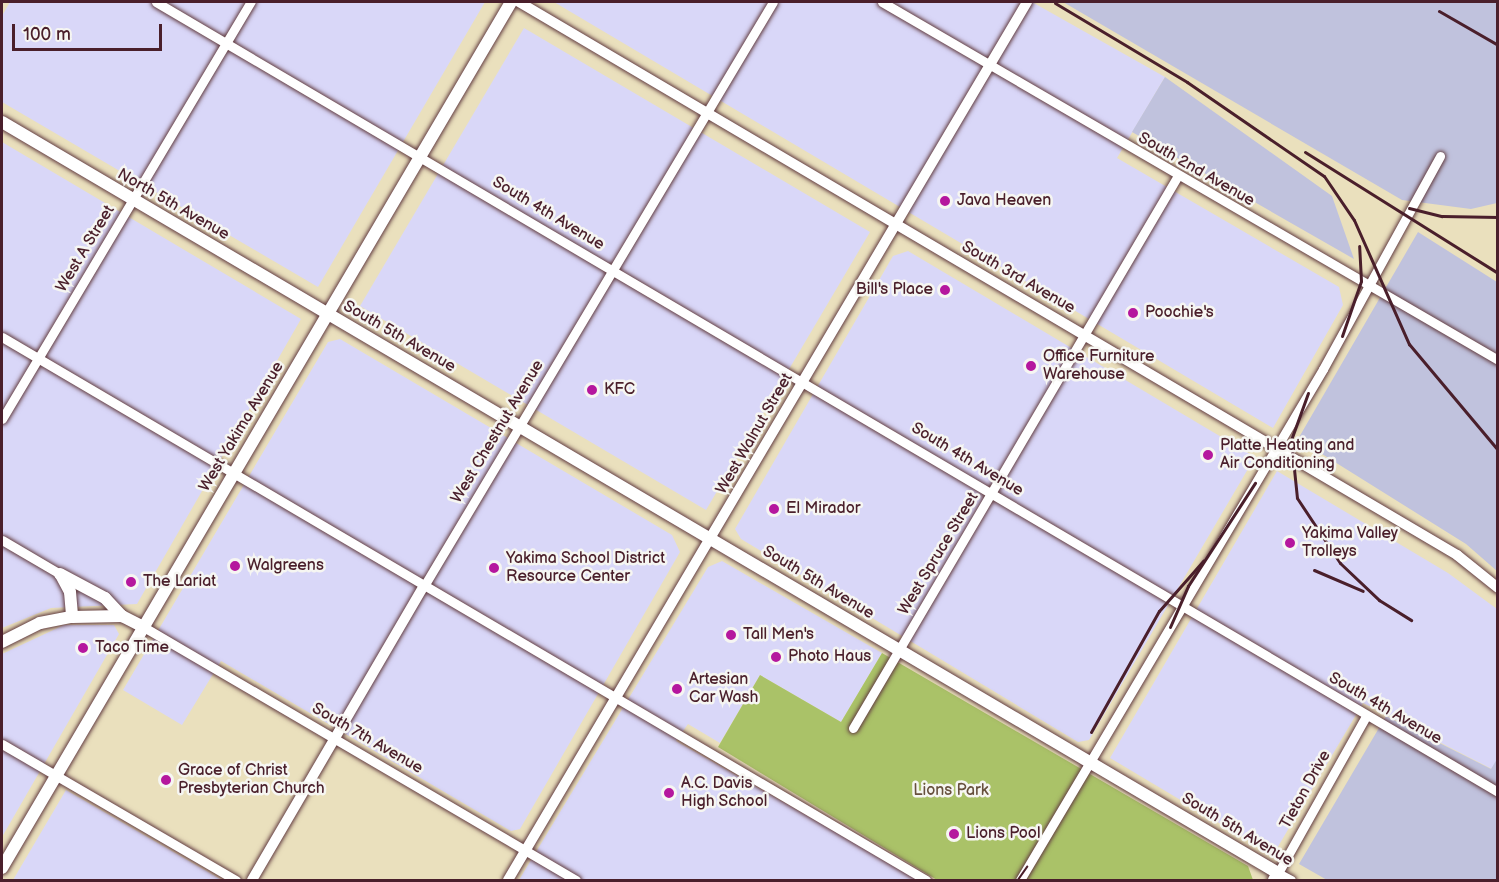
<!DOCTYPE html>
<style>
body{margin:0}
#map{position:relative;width:1499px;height:882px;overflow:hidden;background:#eae0bd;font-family:"Balsamiq Sans",sans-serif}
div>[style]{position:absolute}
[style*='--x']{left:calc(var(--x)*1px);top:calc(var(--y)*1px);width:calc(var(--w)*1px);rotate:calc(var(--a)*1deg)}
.built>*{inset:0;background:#d9d7f8}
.industrial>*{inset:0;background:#c0c2dd}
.green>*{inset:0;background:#aac268}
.roads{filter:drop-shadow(0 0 2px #623c41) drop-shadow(0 0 2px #623c41)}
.minor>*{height:9px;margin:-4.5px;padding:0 4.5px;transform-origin:4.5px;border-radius:4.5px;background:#fff}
.tertiary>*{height:10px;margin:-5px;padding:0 5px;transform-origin:5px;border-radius:5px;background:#fff}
.secondary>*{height:12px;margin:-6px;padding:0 6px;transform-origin:6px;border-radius:6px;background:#fff}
.tram>*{height:1.5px;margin:-0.75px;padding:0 0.75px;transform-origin:0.75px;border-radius:0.75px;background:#4a1f2b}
.rail>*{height:3px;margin:-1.5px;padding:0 1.5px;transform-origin:1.5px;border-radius:1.5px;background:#4a1f2b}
.dots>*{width:16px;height:16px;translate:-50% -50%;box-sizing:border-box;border:3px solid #f6f6f2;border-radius:50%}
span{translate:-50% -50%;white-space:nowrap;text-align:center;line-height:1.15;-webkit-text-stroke:5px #f6f6f2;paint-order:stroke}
.street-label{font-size:16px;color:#4a1f2b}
.poi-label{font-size:16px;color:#4a1f2b}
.left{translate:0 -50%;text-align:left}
.right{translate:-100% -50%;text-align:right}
.park-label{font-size:16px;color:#67503d}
.frame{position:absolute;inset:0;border:3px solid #4a1f2b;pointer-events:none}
.scale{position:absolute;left:12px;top:24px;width:150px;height:27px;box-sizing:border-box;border:3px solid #4a1f2b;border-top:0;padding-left:8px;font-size:18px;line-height:21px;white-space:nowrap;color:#4a1f2b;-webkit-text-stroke:4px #f6f6f2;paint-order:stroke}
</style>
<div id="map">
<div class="built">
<i style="clip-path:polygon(10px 2px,485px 2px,318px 287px,2px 102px,2px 16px)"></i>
<i style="clip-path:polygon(554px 2px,1032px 2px,1165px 77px,1117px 158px,1339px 287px,1343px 305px,1273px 428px)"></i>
<i style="clip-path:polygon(524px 28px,870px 232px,706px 510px,360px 306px)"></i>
<i style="clip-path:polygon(2px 142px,301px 319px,137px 604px,51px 608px,2px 628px)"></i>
<i style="clip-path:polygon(908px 251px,1255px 457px,1089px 740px,1078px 742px,741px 539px,735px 529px,893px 256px)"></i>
<i style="clip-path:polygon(340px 339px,672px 535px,680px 552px,520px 829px,511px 831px,221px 661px,182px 725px,123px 690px,328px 342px)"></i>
<i style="clip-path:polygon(1277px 471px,1448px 573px,1497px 609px,1498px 759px,1492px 769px,1363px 703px,1273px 855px,1110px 758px)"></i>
<i style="clip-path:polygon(722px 561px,882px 653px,841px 722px,760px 675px,720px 743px,688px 724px,676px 741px,920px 880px,519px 880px,708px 567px)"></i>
<i style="clip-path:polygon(64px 625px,114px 625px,119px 634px,2px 837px,2px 654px)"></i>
<i style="clip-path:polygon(66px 790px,222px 880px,13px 880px)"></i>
</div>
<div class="industrial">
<i style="clip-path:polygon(1063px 2px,1497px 2px,1497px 203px,1471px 209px,1402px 200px)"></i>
<i style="clip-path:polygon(1165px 77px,1332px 196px,1354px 259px,1132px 132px)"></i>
<i style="clip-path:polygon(1418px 232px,1497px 282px,1497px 571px,1466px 544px,1298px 439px)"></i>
<i style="clip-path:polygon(1386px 716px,1491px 769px,1497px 759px,1497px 880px,1327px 880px,1299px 864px)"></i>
</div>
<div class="green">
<i style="clip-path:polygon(882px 653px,1248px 866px,1253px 880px,937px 880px,718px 747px,760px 675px,841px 722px)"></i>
</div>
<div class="roads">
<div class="minor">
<i style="--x:156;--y:2;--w:1557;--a:30.48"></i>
<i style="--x:882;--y:2;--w:712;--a:30.16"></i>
<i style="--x:2;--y:337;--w:1072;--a:30.44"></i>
<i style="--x:2;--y:419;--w:486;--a:-59.2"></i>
<i style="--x:2;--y:540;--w:67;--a:30.4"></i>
<i style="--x:424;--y:586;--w:680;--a:-59.14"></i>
<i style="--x:142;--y:626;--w:503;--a:30.34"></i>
<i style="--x:853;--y:728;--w:639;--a:-59.54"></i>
<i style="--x:2;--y:744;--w:271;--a:30.2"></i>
<i style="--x:1020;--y:880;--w:594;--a:-59.33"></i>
<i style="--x:1323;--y:369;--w:243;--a:-61.2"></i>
<i style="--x:1291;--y:880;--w:15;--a:-152"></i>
<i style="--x:1278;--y:873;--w:180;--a:-60.7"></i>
</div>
<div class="tertiary">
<i style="--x:519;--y:2;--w:1089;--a:30.52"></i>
<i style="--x:1457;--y:555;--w:53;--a:38.8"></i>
<i style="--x:252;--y:880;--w:341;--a:-59.7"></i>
<i style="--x:508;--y:880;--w:1020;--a:-59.41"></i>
</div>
<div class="secondary">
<i style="--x:2;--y:122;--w:1481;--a:30.48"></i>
<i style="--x:1278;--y:873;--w:8;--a:120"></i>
<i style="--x:60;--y:574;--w:51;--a:28.1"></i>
<i style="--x:105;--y:598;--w:25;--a:47"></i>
<i style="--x:61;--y:575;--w:19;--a:62"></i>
<i style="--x:70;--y:592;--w:25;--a:85"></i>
<i style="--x:2;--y:642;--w:42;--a:-26.6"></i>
<i style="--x:40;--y:623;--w:33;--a:-11"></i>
<i style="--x:72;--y:617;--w:50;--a:-1.1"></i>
<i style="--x:122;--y:616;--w:22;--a:27"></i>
<i style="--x:2;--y:868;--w:1005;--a:-59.55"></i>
</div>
</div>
<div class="tram">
<i style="--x:1018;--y:880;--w:16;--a:-55"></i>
</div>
<div class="rail">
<i style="--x:1055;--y:3;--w:154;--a:30.9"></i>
<i style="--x:1187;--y:82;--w:166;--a:34.5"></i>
<i style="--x:1324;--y:176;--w:53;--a:55.7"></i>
<i style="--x:1354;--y:220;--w:136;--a:66.1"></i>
<i style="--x:1409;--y:344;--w:138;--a:50"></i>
<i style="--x:1439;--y:11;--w:68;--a:30"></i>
<i style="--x:1305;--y:152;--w:228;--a:32.1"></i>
<i style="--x:1409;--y:208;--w:34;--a:14"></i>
<i style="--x:1442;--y:216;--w:56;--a:1"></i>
<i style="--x:1342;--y:336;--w:58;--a:-70.9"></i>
<i style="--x:1361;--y:281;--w:35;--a:-93"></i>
<i style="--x:1308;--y:393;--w:50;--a:109.9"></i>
<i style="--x:1291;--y:440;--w:58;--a:84.1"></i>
<i style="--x:1297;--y:498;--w:78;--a:56.5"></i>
<i style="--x:1340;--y:563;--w:54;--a:43.5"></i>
<i style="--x:1379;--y:600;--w:38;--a:32"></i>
<i style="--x:1314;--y:570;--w:53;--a:23.2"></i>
<i style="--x:1170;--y:627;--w:45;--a:-66.3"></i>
<i style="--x:1188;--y:586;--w:123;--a:-57"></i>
<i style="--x:1091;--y:732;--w:139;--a:-60.7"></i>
<i style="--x:1159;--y:611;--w:67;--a:-48.7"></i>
</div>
<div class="dots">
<i style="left:945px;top:201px;background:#b5179e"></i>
<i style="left:945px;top:290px;background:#b5179e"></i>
<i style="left:1133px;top:313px;background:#b5179e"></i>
<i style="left:1031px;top:366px;background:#b5179e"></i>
<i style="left:592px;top:390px;background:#b5179e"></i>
<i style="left:1208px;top:455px;background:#b5179e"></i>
<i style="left:774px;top:509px;background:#b5179e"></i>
<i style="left:1290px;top:543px;background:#b5179e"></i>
<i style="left:235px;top:566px;background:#b5179e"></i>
<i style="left:494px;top:568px;background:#b5179e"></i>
<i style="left:131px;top:582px;background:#b5179e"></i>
<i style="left:731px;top:635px;background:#b5179e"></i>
<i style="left:83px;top:648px;background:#b5179e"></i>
<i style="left:776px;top:657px;background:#b5179e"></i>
<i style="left:677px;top:689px;background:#b5179e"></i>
<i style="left:166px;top:780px;background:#b5179e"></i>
<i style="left:669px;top:793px;background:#b5179e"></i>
<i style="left:954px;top:834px;background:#b5179e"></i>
</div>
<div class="street-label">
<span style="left:1196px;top:170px;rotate:30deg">South 2nd Avenue</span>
<span style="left:173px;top:205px;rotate:30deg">North 5th Avenue</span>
<span style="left:548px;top:214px;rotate:31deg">South 4th Avenue</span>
<span style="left:86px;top:249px;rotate:-59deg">West A Street</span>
<span style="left:1018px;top:278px;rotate:30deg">South 3rd Avenue</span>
<span style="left:399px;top:337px;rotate:30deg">South 5th Avenue</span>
<span style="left:242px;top:427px;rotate:-59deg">West Yakima Avenue</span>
<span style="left:498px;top:432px;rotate:-59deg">West Chestnut Avenue</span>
<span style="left:755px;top:434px;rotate:-60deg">West Walnut Street</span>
<span style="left:967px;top:460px;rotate:31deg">South 4th Avenue</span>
<span style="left:939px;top:554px;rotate:-59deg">West Spruce Street</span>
<span style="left:818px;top:583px;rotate:31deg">South 5th Avenue</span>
<span style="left:1385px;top:709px;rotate:30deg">South 4th Avenue</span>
<span style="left:367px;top:739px;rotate:30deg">South 7th Avenue</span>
<span style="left:1306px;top:790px;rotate:-61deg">Tieton Drive</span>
<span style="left:1237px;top:830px;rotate:31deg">South 5th Avenue</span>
</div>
<div class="poi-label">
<span class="left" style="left:957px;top:201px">Java Heaven</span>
<span class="right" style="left:933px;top:290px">Bill's Place</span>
<span class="left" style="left:1145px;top:313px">Poochie's</span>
<span class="left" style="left:1043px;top:366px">Office Furniture<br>Warehouse</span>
<span class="left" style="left:604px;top:390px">KFC</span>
<span class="left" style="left:1220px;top:455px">Platte Heating and<br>Air Conditioning</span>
<span class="left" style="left:786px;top:509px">El Mirador</span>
<span class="left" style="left:1302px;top:543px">Yakima Valley<br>Trolleys</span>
<span class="left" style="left:506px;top:568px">Yakima School District<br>Resource Center</span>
<span class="left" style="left:247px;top:566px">Walgreens</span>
<span class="left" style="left:143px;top:582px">The Lariat</span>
<span class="left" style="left:743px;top:635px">Tall Men's</span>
<span class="left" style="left:95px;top:648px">Taco Time</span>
<span class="left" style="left:788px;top:657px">Photo Haus</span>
<span class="left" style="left:689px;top:689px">Artesian<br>Car Wash</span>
<span class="left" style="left:178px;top:780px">Grace of Christ<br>Presbyterian Church</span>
<span class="left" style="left:681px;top:793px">A.C. Davis<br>High School</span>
<span class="left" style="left:966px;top:834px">Lions Pool</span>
</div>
<div class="park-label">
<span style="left:951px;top:791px">Lions Park</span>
</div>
<div class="frame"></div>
<div class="scale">100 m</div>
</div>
